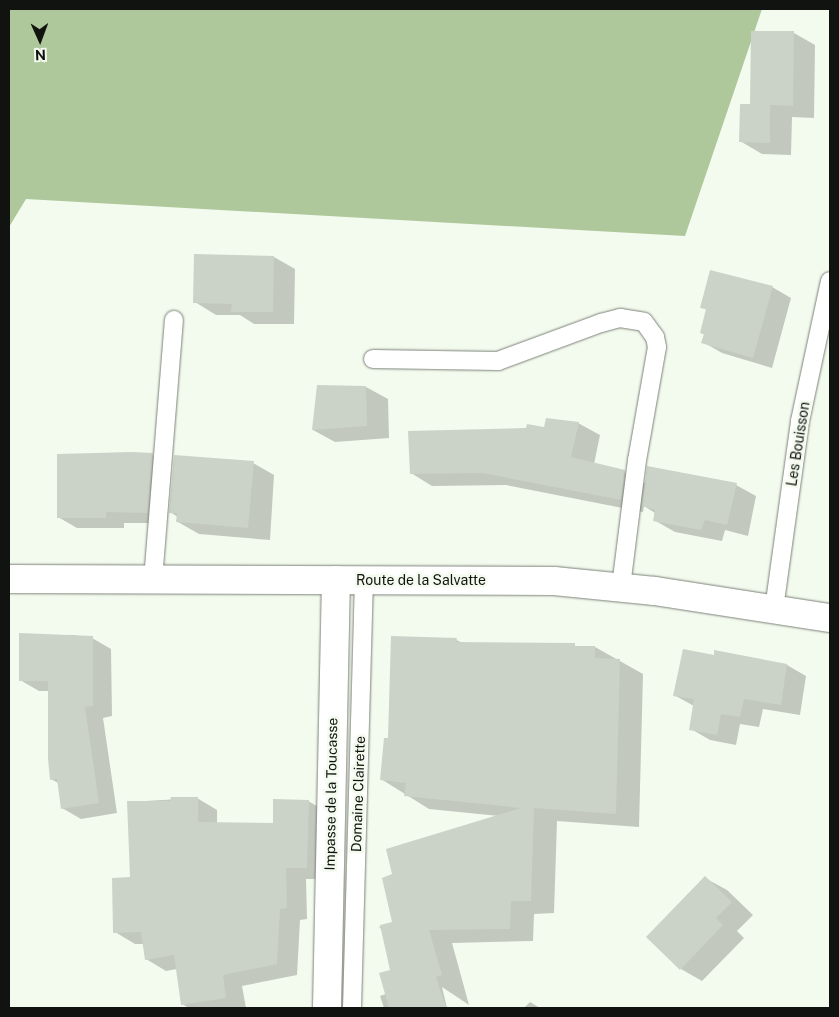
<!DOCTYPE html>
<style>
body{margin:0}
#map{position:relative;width:839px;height:1017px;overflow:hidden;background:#f3faee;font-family:"Public Sans",sans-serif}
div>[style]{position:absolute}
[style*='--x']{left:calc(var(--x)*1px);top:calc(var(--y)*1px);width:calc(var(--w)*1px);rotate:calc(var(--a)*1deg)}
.forest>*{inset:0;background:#aec79b}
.shadow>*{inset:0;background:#0003}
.building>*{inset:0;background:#cbd2c7}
.roads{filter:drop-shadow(0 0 1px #7c8278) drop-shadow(0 0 1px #7c8278)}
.service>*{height:18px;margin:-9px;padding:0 9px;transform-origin:9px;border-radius:9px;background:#fff}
.minor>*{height:28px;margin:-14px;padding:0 14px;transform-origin:14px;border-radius:14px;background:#fff}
span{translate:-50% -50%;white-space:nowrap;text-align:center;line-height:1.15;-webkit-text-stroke:5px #f3faee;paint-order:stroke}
.street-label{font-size:14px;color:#111310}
.frame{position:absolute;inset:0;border:10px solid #111310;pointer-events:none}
.north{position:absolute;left:15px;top:15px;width:50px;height:50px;-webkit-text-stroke:4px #f3faee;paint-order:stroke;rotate:178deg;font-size:14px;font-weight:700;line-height:20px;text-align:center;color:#111310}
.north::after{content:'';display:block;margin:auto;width:18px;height:22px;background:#111310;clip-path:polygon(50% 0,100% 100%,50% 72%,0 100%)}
</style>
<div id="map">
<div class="forest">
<i style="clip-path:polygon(9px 9px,762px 9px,685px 236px,26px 199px,9px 227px)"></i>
</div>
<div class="shadow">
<i style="clip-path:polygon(794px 33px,815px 45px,814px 118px,792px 117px,791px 155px,762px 154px,740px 141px,751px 105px)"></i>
<i style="clip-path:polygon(274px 257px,295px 269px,294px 324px,254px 324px,240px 315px,216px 315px,195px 302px)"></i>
<i style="clip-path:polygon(772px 287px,791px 298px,772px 368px,722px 353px,703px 342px,705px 335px,701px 333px,707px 310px,701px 307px)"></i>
<i style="clip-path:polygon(319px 387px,366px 387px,388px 399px,389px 438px,335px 442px,313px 430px)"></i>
<i style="clip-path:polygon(578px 423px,600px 435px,594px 464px,624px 472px,646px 484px,736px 485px,756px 496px,748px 536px,725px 530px,722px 541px,675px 532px,654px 520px,655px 513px,644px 506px,643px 512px,506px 485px,432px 486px,411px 473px,545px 429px)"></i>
<i style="clip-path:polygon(152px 455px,171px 466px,167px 523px,124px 523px,124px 528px,77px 528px,58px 517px)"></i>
<i style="clip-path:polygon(253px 463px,274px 475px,270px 540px,199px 534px,178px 522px,178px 517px,170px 512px)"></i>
<i style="clip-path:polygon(20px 635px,73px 635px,92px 638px,111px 649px,112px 716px,103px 718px,117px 813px,81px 819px,62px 808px,58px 783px,51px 779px,49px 691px,39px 691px,20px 680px)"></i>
<i style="clip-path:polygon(456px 640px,463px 643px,595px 647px,643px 674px,639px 827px,557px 821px,554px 913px,534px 914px,533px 941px,452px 943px,469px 1005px,442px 987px,447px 1008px,384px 1008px,380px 996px,386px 994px,417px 964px,379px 927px,394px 923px,394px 874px,499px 816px,429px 809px,381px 779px,390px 739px)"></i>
<i style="clip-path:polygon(715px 657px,787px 665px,806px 676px,800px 715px,763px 709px,759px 727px,740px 724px,736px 745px,710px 740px,691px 729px,694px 706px,674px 695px)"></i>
<i style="clip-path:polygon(197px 798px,217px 810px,217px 823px,274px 824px,308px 801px,329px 813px,327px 879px,306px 879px,307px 919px,300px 920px,297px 975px,242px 986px,246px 1008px,189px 1008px,182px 1004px,177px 969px,166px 971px,146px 959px,144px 944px,135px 944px,115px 932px,131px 878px,128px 802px)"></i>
<i style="clip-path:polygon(705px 878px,727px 890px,753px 915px,737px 931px,744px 938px,702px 981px,681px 969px)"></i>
<i style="clip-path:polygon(530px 1002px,540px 1008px,524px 1008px)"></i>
</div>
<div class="building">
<i style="clip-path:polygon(751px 31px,794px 31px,793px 106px,770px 105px,770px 143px,739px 142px,740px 104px,750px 104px)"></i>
<i style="clip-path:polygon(194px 254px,274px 256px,273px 312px,231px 312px,232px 304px,193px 303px)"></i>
<i style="clip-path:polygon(710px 270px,773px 286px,753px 358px,701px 343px,704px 334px,700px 333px,706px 309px,700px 308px)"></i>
<i style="clip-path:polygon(317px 385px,366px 386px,367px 426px,312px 430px)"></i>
<i style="clip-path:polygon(546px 418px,579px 422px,571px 457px,625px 470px,621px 500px,483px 473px,410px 474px,408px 431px,526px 428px,527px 424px,544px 427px)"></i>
<i style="clip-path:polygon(132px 452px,153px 453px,148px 513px,106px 512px,106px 518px,57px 518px,57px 454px)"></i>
<i style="clip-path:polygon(174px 455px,254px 461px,248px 528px,176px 522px,177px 513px,169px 513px)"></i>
<i style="clip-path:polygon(647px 466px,737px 483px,727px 525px,705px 520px,701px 530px,653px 521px,655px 510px,642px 506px)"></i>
<i style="clip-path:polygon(19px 633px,93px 636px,93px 706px,85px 707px,99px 803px,61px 809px,57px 779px,50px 780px,48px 759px,48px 681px,19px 681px)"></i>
<i style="clip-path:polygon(391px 636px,457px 638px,456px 642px,575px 643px,575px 646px,595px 646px,595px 658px,620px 659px,616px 814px,534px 808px,531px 901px,511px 901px,510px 929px,429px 930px,442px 975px,436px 977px,446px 1008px,389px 1008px,379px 973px,390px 970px,380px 925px,392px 922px,382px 878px,392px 874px,386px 849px,521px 808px,404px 796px,406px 783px,380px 780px,384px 738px,388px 738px)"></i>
<i style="clip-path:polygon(683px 649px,714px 655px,714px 650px,787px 664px,781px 705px,744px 699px,740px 717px,721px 714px,717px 735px,689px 730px,694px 699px,673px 696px)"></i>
<i style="clip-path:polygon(171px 797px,198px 797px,198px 822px,273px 823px,273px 799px,309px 800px,307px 868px,286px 868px,287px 908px,280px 909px,277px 964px,223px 975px,226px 998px,181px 1005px,174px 955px,145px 960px,141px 932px,113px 933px,112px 878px,130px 877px,127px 801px,170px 801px)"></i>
<i style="clip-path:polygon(705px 876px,732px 902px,716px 918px,723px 925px,680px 970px,646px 937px)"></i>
</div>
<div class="roads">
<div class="service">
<i style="--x:373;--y:359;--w:125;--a:0.9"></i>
<i style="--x:498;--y:361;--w:110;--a:-20.3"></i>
<i style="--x:601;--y:323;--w:20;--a:-15"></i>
<i style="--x:620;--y:318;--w:24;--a:9"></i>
<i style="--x:644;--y:322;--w:19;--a:54"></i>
<i style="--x:655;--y:337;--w:10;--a:79"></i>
<i style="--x:657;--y:347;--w:115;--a:100"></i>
<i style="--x:637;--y:460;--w:128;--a:97.2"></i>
<i style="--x:153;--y:580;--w:261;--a:-85.4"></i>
<i style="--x:774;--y:609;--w:190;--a:-82.1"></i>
<i style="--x:800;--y:421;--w:143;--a:-77.9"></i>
<i style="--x:352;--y:1008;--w:429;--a:-88.4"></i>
</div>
<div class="minor">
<i style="--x:9;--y:579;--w:545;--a:0.21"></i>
<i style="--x:554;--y:581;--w:101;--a:5.7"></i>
<i style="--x:655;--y:591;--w:177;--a:8.8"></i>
<i style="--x:327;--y:1008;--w:428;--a:-88.8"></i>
</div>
</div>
<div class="street-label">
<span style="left:798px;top:444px;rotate:-81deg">Les Bouisson</span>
<span style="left:421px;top:580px">Route de la Salvatte</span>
<span style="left:331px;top:794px;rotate:-89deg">Impasse de la Toucasse</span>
<span style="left:358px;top:794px;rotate:-88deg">Domaine Clairette</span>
</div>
<div class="frame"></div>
<div class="north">N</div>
</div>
